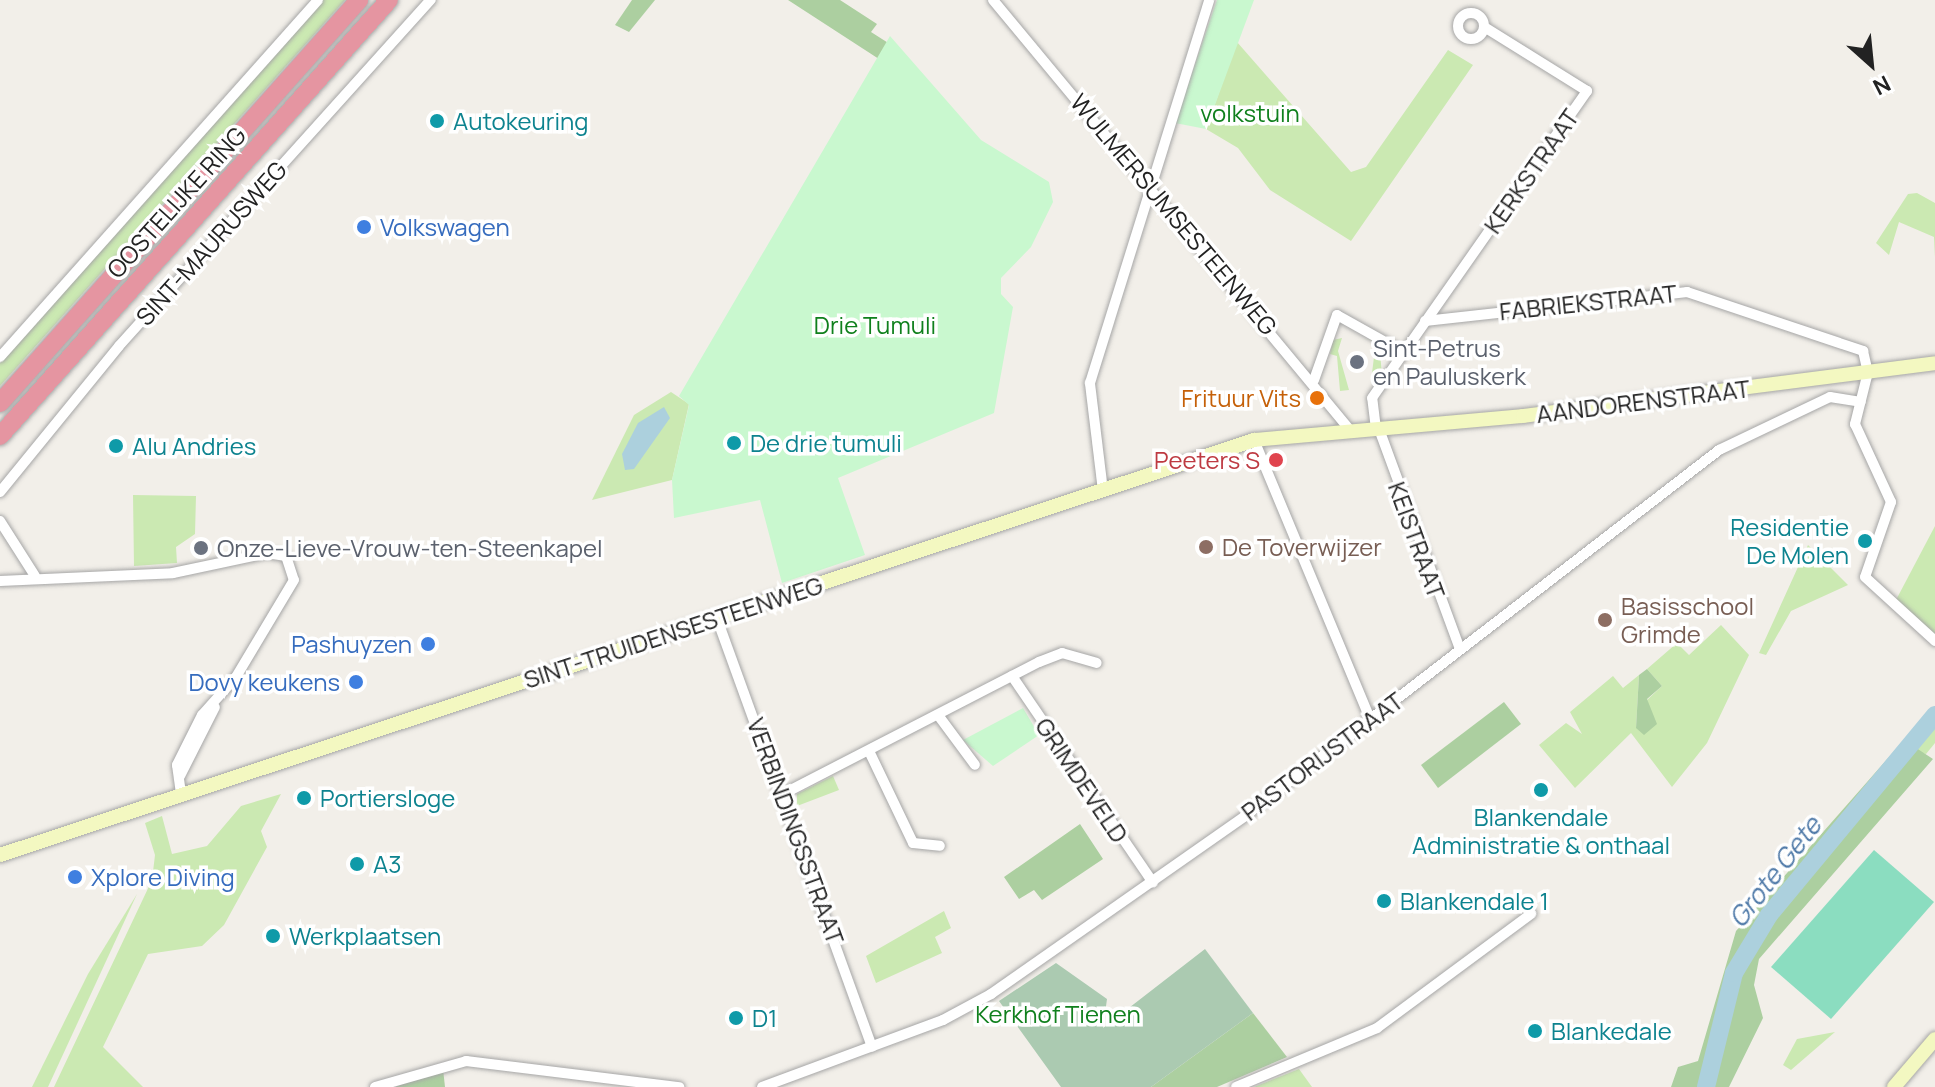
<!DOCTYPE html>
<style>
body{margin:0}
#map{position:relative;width:1935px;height:1087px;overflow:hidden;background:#f2efe9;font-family:Manrope,sans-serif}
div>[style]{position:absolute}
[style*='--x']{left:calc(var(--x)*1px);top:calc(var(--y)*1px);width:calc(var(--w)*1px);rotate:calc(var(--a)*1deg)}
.grass>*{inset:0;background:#cbe9b2}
.forest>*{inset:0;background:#accfa0}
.cemetery>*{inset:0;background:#abcab1}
.park>*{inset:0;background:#c9f8cf}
.pitch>*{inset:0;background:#8bddc0}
.water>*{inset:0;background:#acd0dd}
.river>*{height:18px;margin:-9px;padding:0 9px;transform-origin:9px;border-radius:9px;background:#acd0dd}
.roads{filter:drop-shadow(0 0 2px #a6a6a6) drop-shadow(0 0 2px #a6a6a6)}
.street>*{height:10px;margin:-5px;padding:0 5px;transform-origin:5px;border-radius:5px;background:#fff}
.street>.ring{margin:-5px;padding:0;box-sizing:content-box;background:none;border:10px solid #fff;border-radius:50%}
.secondary>*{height:14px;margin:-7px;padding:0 7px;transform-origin:7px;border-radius:7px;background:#f3f8c1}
.highway>*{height:18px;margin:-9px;padding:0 9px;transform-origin:9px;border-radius:9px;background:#e595a1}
.dots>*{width:22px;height:22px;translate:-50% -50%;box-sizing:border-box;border:4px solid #fff;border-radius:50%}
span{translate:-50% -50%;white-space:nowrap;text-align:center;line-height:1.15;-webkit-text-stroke:7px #fff;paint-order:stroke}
.park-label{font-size:24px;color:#10801d}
.culture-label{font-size:24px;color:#0d838f}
.left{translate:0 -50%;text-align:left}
.right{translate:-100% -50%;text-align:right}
.street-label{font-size:24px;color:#222}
.shop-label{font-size:24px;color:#366cbe}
.worship-label{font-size:24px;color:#5b616d}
.food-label{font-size:24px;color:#c56008}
.health-label{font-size:24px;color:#be3a42}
.education-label{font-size:24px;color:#785e54}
.water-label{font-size:26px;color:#4d78a7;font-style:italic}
.north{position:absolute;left:1831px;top:24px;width:80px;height:80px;-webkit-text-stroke:6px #fff;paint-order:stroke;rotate:153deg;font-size:22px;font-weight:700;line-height:32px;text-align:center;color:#222}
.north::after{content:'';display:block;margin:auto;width:28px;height:36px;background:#222;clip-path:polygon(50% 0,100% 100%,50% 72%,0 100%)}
</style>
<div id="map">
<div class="grass">
<i style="clip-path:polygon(323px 0,345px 0,0 386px,0 363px)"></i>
<i style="clip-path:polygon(1237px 42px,1351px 172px,1366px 167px,1448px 50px,1473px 65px,1351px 241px,1270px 190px,1238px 148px,1206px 129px)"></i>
<i style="clip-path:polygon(1917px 193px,1935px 203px,1935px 257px,1934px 237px,1899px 222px,1889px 255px,1876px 243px,1908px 194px)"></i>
<i style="clip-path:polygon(1342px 338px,1338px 351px,1349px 390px,1340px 391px,1337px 356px,1330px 354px,1333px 340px)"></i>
<i style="clip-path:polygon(1362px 339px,1379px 341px,1382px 375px,1372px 373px,1376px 341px)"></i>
<i style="clip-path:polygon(671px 392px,689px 404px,672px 480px,592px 500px,634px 415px)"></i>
<i style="clip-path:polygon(133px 495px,196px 496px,195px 534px,176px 547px,177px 563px,134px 566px)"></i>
<i style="clip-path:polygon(1935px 526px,1935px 634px,1896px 600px)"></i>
<i style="clip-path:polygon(1808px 545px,1848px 585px,1791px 611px,1766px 655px,1759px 653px)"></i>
<i style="clip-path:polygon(1721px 625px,1749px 655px,1707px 743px,1672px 787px,1631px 733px,1575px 788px,1539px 745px,1566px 723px,1582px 734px,1570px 712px,1613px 676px,1623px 688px,1639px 675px,1636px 728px,1650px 717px,1647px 700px,1662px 686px,1647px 669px,1677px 643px,1689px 655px)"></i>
<i style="clip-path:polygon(1935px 722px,1935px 743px,1926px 754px,1916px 752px)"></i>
<i style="clip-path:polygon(833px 776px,839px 790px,797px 806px,797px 794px)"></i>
<i style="clip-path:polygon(281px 794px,261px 831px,267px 847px,224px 925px,202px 946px,148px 954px,103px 1047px,143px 1087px,54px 1087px,152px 880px,155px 855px,145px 823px,162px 816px,172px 854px,207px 846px,241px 806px)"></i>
<i style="clip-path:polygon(137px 894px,48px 1087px,32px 1087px,88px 974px)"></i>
<i style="clip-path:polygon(944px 911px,951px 928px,935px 937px,942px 953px,876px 983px,866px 956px)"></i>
<i style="clip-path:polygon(1835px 1032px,1791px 1070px,1783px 1065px,1797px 1039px)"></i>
<i style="clip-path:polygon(1299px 1069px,1312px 1087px,1254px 1087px)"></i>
</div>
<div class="forest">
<i style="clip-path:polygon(632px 0,655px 0,629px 32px,615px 25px)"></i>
<i style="clip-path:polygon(788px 0,840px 0,877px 24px,871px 32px,893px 46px,882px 61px)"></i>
<i style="clip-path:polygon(1647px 669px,1662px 686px,1647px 699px,1657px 724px,1644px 735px,1636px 728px,1639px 675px)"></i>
<i style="clip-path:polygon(1504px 702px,1521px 724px,1438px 788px,1421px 765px)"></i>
<i style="clip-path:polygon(1904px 740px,1933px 759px,1759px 959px,1754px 985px,1763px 1018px,1729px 1087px,1671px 1087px,1678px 1067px,1698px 1061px,1736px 931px)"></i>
<i style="clip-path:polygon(1080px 824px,1103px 859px,1042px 900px,1034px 890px,1019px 899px,1004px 877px)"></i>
<i style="clip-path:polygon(1253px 1013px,1287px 1057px,1217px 1087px,1151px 1087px)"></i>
<i style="clip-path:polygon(443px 1069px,445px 1087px,395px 1087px,421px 1075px)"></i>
</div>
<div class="cemetery">
<i style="clip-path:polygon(1205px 949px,1253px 1013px,1151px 1087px,1061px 1087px,999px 1001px,1056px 963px,1107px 999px,1103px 1028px)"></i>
</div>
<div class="park">
<i style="clip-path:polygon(1217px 0,1254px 0,1206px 129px,1175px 123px)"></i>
<i style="clip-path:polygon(890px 36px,981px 140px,1049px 182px,1053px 202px,1031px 247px,1001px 278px,1001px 294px,1013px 307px,994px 413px,838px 478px,865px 555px,782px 583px,760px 500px,674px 518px,672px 480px,689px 405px,679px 396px)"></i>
<i style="clip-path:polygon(1023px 708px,1039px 735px,993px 766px,963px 740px)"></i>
</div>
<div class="pitch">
<i style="clip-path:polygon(1874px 850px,1934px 902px,1831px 1019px,1771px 967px)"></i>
</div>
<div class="water">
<i style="clip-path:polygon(664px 407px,670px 418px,634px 469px,625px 470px,622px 454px,638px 423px)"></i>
</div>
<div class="river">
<i style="--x:1706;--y:1087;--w:117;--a:-76.2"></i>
<i style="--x:1734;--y:973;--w:68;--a:-58.9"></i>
<i style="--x:1769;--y:915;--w:260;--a:-50.3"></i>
</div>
<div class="roads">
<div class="street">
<i style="--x:993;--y:0;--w:559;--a:50.3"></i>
<i class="ring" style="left:1458px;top:13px;width:16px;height:16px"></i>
<i style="--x:1425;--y:321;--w:264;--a:-6.3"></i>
<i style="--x:1687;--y:292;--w:186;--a:18.5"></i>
<i style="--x:1863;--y:351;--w:22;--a:77"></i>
<i style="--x:1868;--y:372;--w:54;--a:104"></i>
<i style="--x:1855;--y:424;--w:86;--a:65.2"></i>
<i style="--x:1891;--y:502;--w:79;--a:109.1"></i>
<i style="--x:1865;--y:577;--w:95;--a:42.4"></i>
<i style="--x:0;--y:357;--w:478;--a:-48.3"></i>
<i style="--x:1314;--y:380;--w:69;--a:-70.5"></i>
<i style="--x:1337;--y:315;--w:76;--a:29.3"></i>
<i style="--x:1376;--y:429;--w:31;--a:-97"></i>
<i style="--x:1372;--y:398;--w:375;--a:-55"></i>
<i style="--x:1587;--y:91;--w:121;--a:-148.1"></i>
<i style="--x:1379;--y:429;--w:234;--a:69.8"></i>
<i style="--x:1254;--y:440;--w:304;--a:67.4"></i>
<i style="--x:1103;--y:491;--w:109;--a:-96.9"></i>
<i style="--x:1090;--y:383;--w:401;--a:-72.7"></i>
<i style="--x:0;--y:492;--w:188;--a:-50.8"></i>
<i style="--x:119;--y:346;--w:466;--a:-48"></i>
<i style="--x:0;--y:521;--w:65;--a:57.5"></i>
<i style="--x:0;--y:581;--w:173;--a:-2.6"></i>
<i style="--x:173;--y:573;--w:96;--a:-12"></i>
<i style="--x:267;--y:553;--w:19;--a:9"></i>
<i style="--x:286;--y:556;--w:25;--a:72"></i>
<i style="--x:294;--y:580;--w:113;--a:120.9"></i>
<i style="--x:236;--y:677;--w:51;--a:131.8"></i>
<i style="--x:202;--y:715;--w:56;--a:116.6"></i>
<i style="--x:177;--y:765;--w:30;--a:82"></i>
<i style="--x:716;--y:616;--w:458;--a:70.1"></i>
<i style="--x:1012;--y:676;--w:250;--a:55.7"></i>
<i style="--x:938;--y:715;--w:62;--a:53.5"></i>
<i style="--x:869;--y:751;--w:102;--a:64.4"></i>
<i style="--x:913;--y:843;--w:27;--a:6"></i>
<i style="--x:180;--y:776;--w:77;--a:-63.1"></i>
<i style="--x:785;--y:793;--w:286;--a:-27.3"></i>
<i style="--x:1039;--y:662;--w:25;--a:-21"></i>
<i style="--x:1062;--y:653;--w:36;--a:16"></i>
<i style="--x:375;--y:1087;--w:95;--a:-15.9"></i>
<i style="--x:466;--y:1061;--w:215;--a:7"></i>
<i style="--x:762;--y:1087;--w:193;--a:-20.3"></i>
<i style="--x:943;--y:1020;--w:55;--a:-28.4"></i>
<i style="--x:991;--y:994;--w:310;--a:-35"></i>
<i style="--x:1245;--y:816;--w:599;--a:-37.67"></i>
<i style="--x:1719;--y:450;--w:123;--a:-25.5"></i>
<i style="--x:1830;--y:397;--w:31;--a:9"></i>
<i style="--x:1236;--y:1087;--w:153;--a:-22.7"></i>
<i style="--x:1377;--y:1028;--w:192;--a:-36.5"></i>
</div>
<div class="secondary">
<i style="--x:0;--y:855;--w:1321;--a:-18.31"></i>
<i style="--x:1254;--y:440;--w:270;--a:-5.1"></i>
<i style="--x:1523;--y:416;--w:415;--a:-7.3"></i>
<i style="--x:1894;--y:1087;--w:63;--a:-49.5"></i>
</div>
<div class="highway">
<i style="--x:0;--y:403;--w:540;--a:-48.3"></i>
<i style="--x:0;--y:436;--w:584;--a:-48.26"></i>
</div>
</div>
<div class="dots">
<i style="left:437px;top:121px;background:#0f9aa8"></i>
<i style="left:364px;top:227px;background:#3f7fe0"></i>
<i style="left:1357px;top:362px;background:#6b7280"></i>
<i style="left:1317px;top:398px;background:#e8710a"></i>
<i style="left:734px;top:443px;background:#0f9aa8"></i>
<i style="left:116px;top:446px;background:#0f9aa8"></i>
<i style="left:1276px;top:460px;background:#e0444e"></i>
<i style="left:1865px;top:541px;background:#0f9aa8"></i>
<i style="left:1206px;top:547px;background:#8d6e63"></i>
<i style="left:201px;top:548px;background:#6b7280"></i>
<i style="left:1605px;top:620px;background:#8d6e63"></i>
<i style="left:428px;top:644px;background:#3f7fe0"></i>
<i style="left:356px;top:682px;background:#3f7fe0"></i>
<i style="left:1541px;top:790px;background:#0f9aa8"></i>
<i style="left:304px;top:798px;background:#0f9aa8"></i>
<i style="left:357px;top:864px;background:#0f9aa8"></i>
<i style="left:75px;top:877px;background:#3f7fe0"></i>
<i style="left:1384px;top:901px;background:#0f9aa8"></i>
<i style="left:273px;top:936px;background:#0f9aa8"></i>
<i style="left:736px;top:1018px;background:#0f9aa8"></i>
<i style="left:1535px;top:1031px;background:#0f9aa8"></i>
</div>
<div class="park-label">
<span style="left:1250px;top:113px">volkstuin</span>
<span style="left:875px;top:325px">Drie Tumuli</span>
<span style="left:1058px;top:1014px">Kerkhof Tienen</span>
</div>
<div class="culture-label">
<span class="left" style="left:453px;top:121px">Autokeuring</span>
<span class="left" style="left:750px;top:443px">De drie tumuli</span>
<span class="left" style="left:132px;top:446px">Alu Andries</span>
<span class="right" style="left:1849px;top:541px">Residentie<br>De Molen</span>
<span class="left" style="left:320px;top:798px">Portiersloge</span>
<span style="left:1541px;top:831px">Blankendale<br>Administratie &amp; onthaal</span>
<span class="left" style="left:373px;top:864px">A3</span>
<span class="left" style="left:1400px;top:901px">Blankendale 1</span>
<span class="left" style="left:289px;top:936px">Werkplaatsen</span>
<span class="left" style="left:752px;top:1018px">D1</span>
<span class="left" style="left:1551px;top:1031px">Blankedale</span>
</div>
<div class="street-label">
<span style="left:1531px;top:171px;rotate:-55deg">KERKSTRAAT</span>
<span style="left:176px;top:202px;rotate:-48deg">OOSTELIJKE RING</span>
<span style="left:1174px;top:214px;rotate:50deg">WULMERSUMSESTEENWEG</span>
<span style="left:211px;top:243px;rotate:-48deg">SINT-MAURUSWEG</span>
<span style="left:1588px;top:302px;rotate:-6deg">FABRIEKSTRAAT</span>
<span style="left:1643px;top:401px;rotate:-7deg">AANDORENSTRAAT</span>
<span style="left:1417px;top:540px;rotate:70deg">KEISTRAAT</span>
<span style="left:673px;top:632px;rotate:-18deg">SINT-TRUIDENSESTEENWEG</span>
<span style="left:1322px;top:756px;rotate:-37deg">PASTORIJSTRAAT</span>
<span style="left:1082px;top:780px;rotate:56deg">GRIMDEVELD</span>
<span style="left:796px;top:831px;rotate:70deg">VERBINDINGSSTRAAT</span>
</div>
<div class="shop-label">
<span class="left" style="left:380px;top:227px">Volkswagen</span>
<span class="right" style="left:412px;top:644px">Pashuyzen</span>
<span class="right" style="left:340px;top:682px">Dovy keukens</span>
<span class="left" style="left:91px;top:877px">Xplore Diving</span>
</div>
<div class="worship-label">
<span class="left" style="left:1373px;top:362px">Sint-Petrus<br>en Pauluskerk</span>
<span class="left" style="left:217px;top:548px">Onze-Lieve-Vrouw-ten-Steenkapel</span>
</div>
<div class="food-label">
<span class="right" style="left:1301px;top:398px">Frituur Vits</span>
</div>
<div class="health-label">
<span class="right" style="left:1260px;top:460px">Peeters S</span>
</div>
<div class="education-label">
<span class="left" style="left:1222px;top:547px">De Toverwijzer</span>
<span class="left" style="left:1621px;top:620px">Basisschool<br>Grimde</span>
</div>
<div class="water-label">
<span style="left:1775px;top:872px;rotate:-52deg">Grote Gete</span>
</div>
<div class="north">N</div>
</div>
